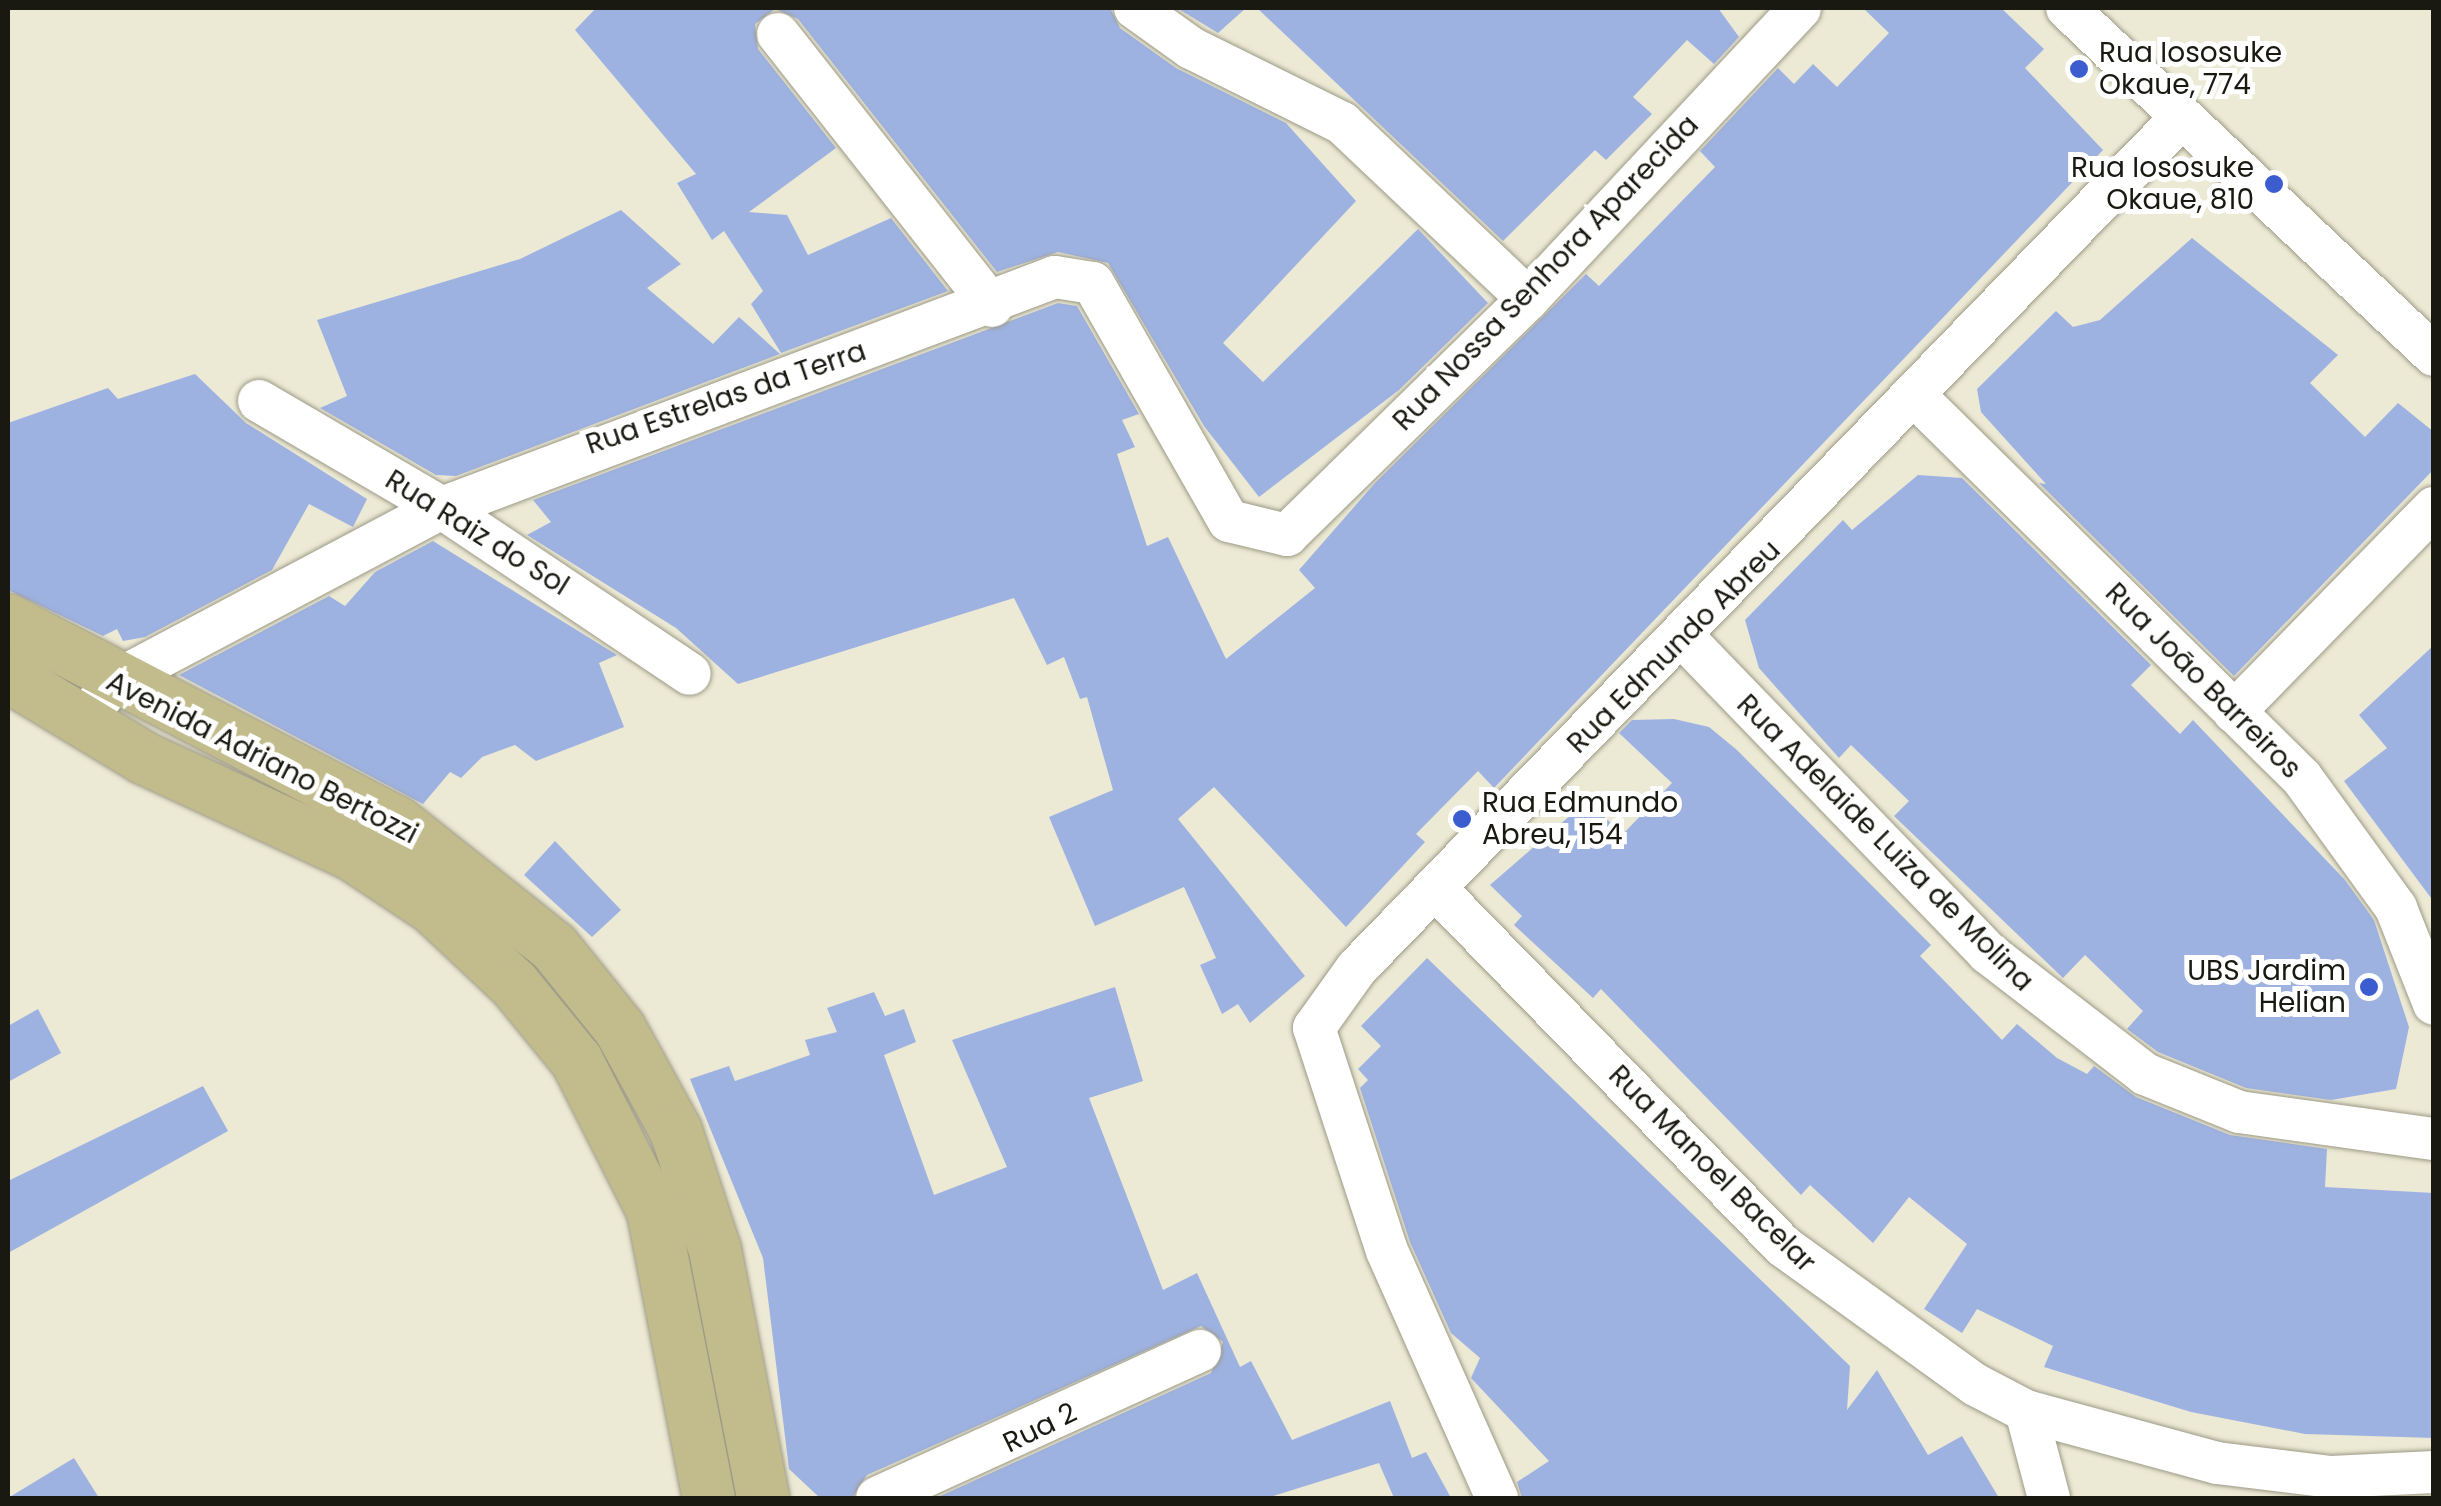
<!DOCTYPE html>
<meta charset="utf-8">
<style>
body{margin:0}
#map{position:relative;width:2441px;height:1506px;overflow:hidden;background:#ece9d4;font-family:Poppins,sans-serif}
div>[style]{position:absolute}
[style*='--x']{left:calc(var(--x)*1px);top:calc(var(--y)*1px);width:calc(var(--w)*1px);rotate:calc(var(--a)*1deg)}
.building>*{inset:0;background:#9eb2e2}
.roads{filter:drop-shadow(0 0 2px #9c9986) drop-shadow(0 0 2px #9c9986)}
.minor>*{height:42px;margin:-21px;padding:0 21px;transform-origin:21px;border-radius:21px;background:#fff}
.major>*{height:52px;margin:-26px;padding:0 26px;transform-origin:26px;border-radius:26px;background:#c2bb8c}
.dots>*{width:28px;height:28px;translate:-50% -50%;box-sizing:border-box;border:5px solid #fff;border-radius:50%}
span{translate:-50% -50%;white-space:nowrap;text-align:center;line-height:1.15;-webkit-text-stroke:10px #fff;paint-order:stroke}
.poi-label{font-size:28px;color:#191811}
.left{translate:0 -50%;text-align:left}
.right{translate:-100% -50%;text-align:right}
.street-label{font-size:28px;color:#191811}
.frame{position:absolute;inset:0;border:10px solid #191811;pointer-events:none}
</style>
<div id="map">
<div class="building">
<i style="clip-path:polygon(596px 8px,1110px 8px,1120px 28px,1176px 68px,1286px 123px,1356px 201px,1223px 343px,1263px 382px,1418px 229px,1488px 303px,1399px 390px,1259px 497px,1204px 426px,1108px 263px,1058px 252px,997px 272px,798px 19px,775px 9px,755px 24px,758px 49px,836px 148px,749px 212px,787px 215px,808px 255px,891px 218px,948px 291px,781px 353px,751px 304px,763px 291px,724px 231px,712px 240px,677px 183px,696px 174px,575px 30px)"></i>
<i style="clip-path:polygon(1177px 8px,1246px 8px,1218px 33px)"></i>
<i style="clip-path:polygon(1257px 8px,1718px 8px,1739px 37px,1714px 64px,1687px 40px,1633px 97px,1652px 114px,1606px 160px,1595px 150px,1503px 241px)"></i>
<i style="clip-path:polygon(1863px 8px,2001px 8px,2044px 49px,2025px 68px,2103px 150px,1494px 788px,1478px 771px,1416px 834px,1425px 842px,1346px 927px,1214px 787px,1178px 819px,1305px 976px,1250px 1023px,1238px 1004px,1222px 1014px,1200px 965px,1216px 958px,1184px 887px,1095px 926px,1049px 817px,1113px 790px,1087px 697px,1080px 699px,1064px 657px,1047px 665px,1014px 598px,738px 684px,676px 628px,527px 535px,551px 522px,533px 500px,1058px 303px,1077px 306px,1139px 414px,1122px 420px,1135px 447px,1117px 454px,1147px 546px,1168px 537px,1226px 659px,1315px 588px,1299px 570px,1375px 483px,1586px 274px,1599px 286px,1715px 167px,1700px 151px,1778px 68px,1794px 84px,1813px 64px,1837px 87px,1889px 33px)"></i>
<i style="clip-path:polygon(621px 210px,681px 264px,647px 288px,713px 344px,739px 317px,780px 354px,456px 476px,436px 475px,320px 408px,347px 396px,317px 320px,520px 259px)"></i>
<i style="clip-path:polygon(2192px 238px,2338px 355px,2310px 383px,2365px 437px,2398px 403px,2434px 432px,2434px 469px,2234px 676px,2039px 483px,2046px 484px,1981px 412px,1977px 389px,2056px 311px,2073px 327px,2100px 320px)"></i>
<i style="clip-path:polygon(195px 374px,246px 423px,367px 499px,353px 527px,309px 504px,272px 570px,145px 637px,123px 641px,117px 629px,103px 636px,8px 590px,8px 423px,108px 388px,118px 399px)"></i>
<i style="clip-path:polygon(1918px 475px,1962px 478px,2151px 665px,2131px 685px,2180px 734px,2193px 720px,2345px 880px,2374px 920px,2409px 1027px,2396px 1089px,2331px 1100px,2246px 1088px,2158px 1052px,2127px 1029px,2143px 1011px,2085px 955px,2063px 978px,1894px 816px,1909px 801px,1851px 745px,1839px 758px,1759px 668px,1745px 620px,1843px 520px,1852px 530px)"></i>
<i style="clip-path:polygon(433px 541px,617px 655px,599px 663px,624px 727px,536px 761px,515px 745px,482px 757px,461px 778px,450px 772px,423px 804px,179px 675px,329px 596px,345px 606px,375px 572px)"></i>
<i style="clip-path:polygon(2434px 645px,2434px 902px,2344px 781px,2387px 748px,2359px 715px)"></i>
<i style="clip-path:polygon(1674px 719px,1709px 727px,1737px 750px,1931px 945px,1920px 956px,2002px 1040px,2017px 1024px,2057px 1058px,2087px 1074px,2094px 1066px,2136px 1097px,2230px 1135px,2327px 1149px,2325px 1187px,2434px 1193px,2434px 1438px,2305px 1434px,2191px 1412px,2044px 1367px,2053px 1346px,1977px 1309px,1962px 1333px,1924px 1309px,1967px 1244px,1909px 1197px,1873px 1243px,1810px 1185px,1801px 1195px,1601px 989px,1593px 998px,1514px 925px,1522px 916px,1490px 885px,1587px 801px,1623px 834px,1672px 783px,1619px 733px,1632px 720px)"></i>
<i style="clip-path:polygon(555px 841px,621px 910px,592px 937px,524px 875px)"></i>
<i style="clip-path:polygon(1427px 958px,1850px 1366px,1847px 1410px,1877px 1370px,1928px 1455px,1962px 1436px,1999px 1498px,1522px 1498px,1517px 1482px,1549px 1461px,1471px 1378px,1480px 1358px,1451px 1333px,1410px 1242px,1360px 1088px,1368px 1080px,1358px 1069px,1381px 1046px,1361px 1026px)"></i>
<i style="clip-path:polygon(1115px 987px,1143px 1081px,1089px 1098px,1163px 1290px,1197px 1273px,1240px 1367px,1251px 1361px,1292px 1440px,1390px 1401px,1412px 1458px,1426px 1452px,1451px 1498px,1394px 1498px,1379px 1463px,1267px 1498px,936px 1498px,1211px 1373px,1223px 1342px,1201px 1326px,867px 1475px,852px 1498px,820px 1498px,789px 1469px,763px 1258px,690px 1079px,729px 1066px,735px 1081px,810px 1055px,805px 1040px,837px 1032px,827px 1008px,874px 992px,885px 1016px,904px 1009px,916px 1042px,884px 1055px,934px 1195px,1007px 1167px,952px 1040px)"></i>
<i style="clip-path:polygon(38px 1009px,61px 1053px,8px 1082px,8px 1026px)"></i>
<i style="clip-path:polygon(203px 1086px,228px 1131px,8px 1253px,8px 1181px)"></i>
<i style="clip-path:polygon(74px 1458px,99px 1498px,8px 1498px)"></i>
</div>
<div class="roads">
<div class="minor">
<i style="--x:1135;--y:8;--w:69;--a:35.5"></i>
<i style="--x:1191;--y:48;--w:169;--a:26.4"></i>
<i style="--x:1342;--y:123;--w:256;--a:43.4"></i>
<i style="--x:2067;--y:8;--w:505;--a:43.4"></i>
<i style="--x:778;--y:34;--w:346;--a:51.8"></i>
<i style="--x:1917;--y:398;--w:541;--a:44.63"></i>
<i style="--x:2302;--y:778;--w:160;--a:54.1"></i>
<i style="--x:2396;--y:908;--w:103;--a:68.4"></i>
<i style="--x:259;--y:401;--w:212;--a:30.3"></i>
<i style="--x:442;--y:508;--w:298;--a:33.8"></i>
<i style="--x:1684;--y:638;--w:438;--a:46"></i>
<i style="--x:1988;--y:953;--w:198;--a:37.6"></i>
<i style="--x:2145;--y:1074;--w:101;--a:22"></i>
<i style="--x:2239;--y:1112;--w:197;--a:7.9"></i>
<i style="--x:2234;--y:712;--w:286;--a:-45.6"></i>
<i style="--x:83;--y:722;--w:50;--a:-53.1"></i>
<i style="--x:113;--y:682;--w:372;--a:-27.9"></i>
<i style="--x:442;--y:508;--w:655;--a:-20.65"></i>
<i style="--x:1055;--y:277;--w:38;--a:9"></i>
<i style="--x:1093;--y:283;--w:274;--a:60.3"></i>
<i style="--x:1229;--y:521;--w:60;--a:13.6"></i>
<i style="--x:1287;--y:535;--w:337;--a:-44.4"></i>
<i style="--x:1528;--y:299;--w:398;--a:-46.9"></i>
<i style="--x:1435;--y:888;--w:499;--a:45.8"></i>
<i style="--x:1783;--y:1246;--w:238;--a:35.8"></i>
<i style="--x:1976;--y:1385;--w:56;--a:27.5"></i>
<i style="--x:2026;--y:1411;--w:198;--a:15.2"></i>
<i style="--x:2217;--y:1463;--w:115;--a:7"></i>
<i style="--x:2331;--y:1477;--w:103;--a:-2.8"></i>
<i style="--x:2026;--y:1411;--w:90;--a:75.2"></i>
<i style="--x:877;--y:1498;--w:355;--a:-24.5"></i>
<i style="--x:1497;--y:1498;--w:270;--a:-114"></i>
<i style="--x:1387;--y:1251;--w:235;--a:-108.1"></i>
<i style="--x:1314;--y:1028;--w:74;--a:-54.4"></i>
<i style="--x:1357;--y:968;--w:1182;--a:-45.89"></i>
</div>
<div class="major">
<i style="--x:8;--y:620;--w:440;--a:27.5"></i>
<i style="--x:398;--y:823;--w:199;--a:38.5"></i>
<i style="--x:554;--y:947;--w:105;--a:51.2"></i>
<i style="--x:620;--y:1029;--w:116;--a:61.2"></i>
<i style="--x:676;--y:1131;--w:125;--a:71.9"></i>
<i style="--x:715;--y:1250;--w:253;--a:79"></i>
<i style="--x:8;--y:676;--w:159;--a:31.1"></i>
<i style="--x:144;--y:758;--w:230;--a:24.9"></i>
<i style="--x:353;--y:855;--w:96;--a:33.5"></i>
<i style="--x:433;--y:908;--w:111;--a:43.2"></i>
<i style="--x:514;--y:984;--w:99;--a:50.7"></i>
<i style="--x:577;--y:1061;--w:168;--a:63.1"></i>
<i style="--x:653;--y:1211;--w:292;--a:79"></i>
</div>
</div>
<div class="dots">
<i style="left:2079px;top:69px;background:#3c5dcf"></i>
<i style="left:2274px;top:184px;background:#3c5dcf"></i>
<i style="left:1462px;top:819px;background:#3c5dcf"></i>
<i style="left:2369px;top:987px;background:#3c5dcf"></i>
</div>
<div class="poi-label">
<span class="left" style="left:2099px;top:69px">Rua Iososuke<br>Okaue, 774</span>
<span class="right" style="left:2254px;top:184px">Rua Iososuke<br>Okaue, 810</span>
<span class="left" style="left:1482px;top:819px">Rua Edmundo<br>Abreu, 154</span>
<span class="right" style="left:2346px;top:987px">UBS Jardim<br>Helian</span>
</div>
<div class="street-label">
<span style="left:1546px;top:273px;rotate:-46deg">Rua Nossa Senhora Aparecida</span>
<span style="left:726px;top:398px;rotate:-19deg">Rua Estrelas da Terra</span>
<span style="left:477px;top:533px;rotate:32deg">Rua Raiz do Sol</span>
<span style="left:1674px;top:647px;rotate:-45deg">Rua Edmundo Abreu</span>
<span style="left:2203px;top:681px;rotate:45deg">Rua João Barreiros</span>
<span style="left:262px;top:758px;rotate:27deg">Avenida Adriano Bertozzi</span>
<span style="left:1885px;top:843px;rotate:45deg">Rua Adelaide Luiza de Molina</span>
<span style="left:1712px;top:1169px;rotate:45deg">Rua Manoel Bacelar</span>
<span style="left:1040px;top:1428px;rotate:-26deg">Rua 2</span>
</div>
<div class="frame"></div>
</div>
